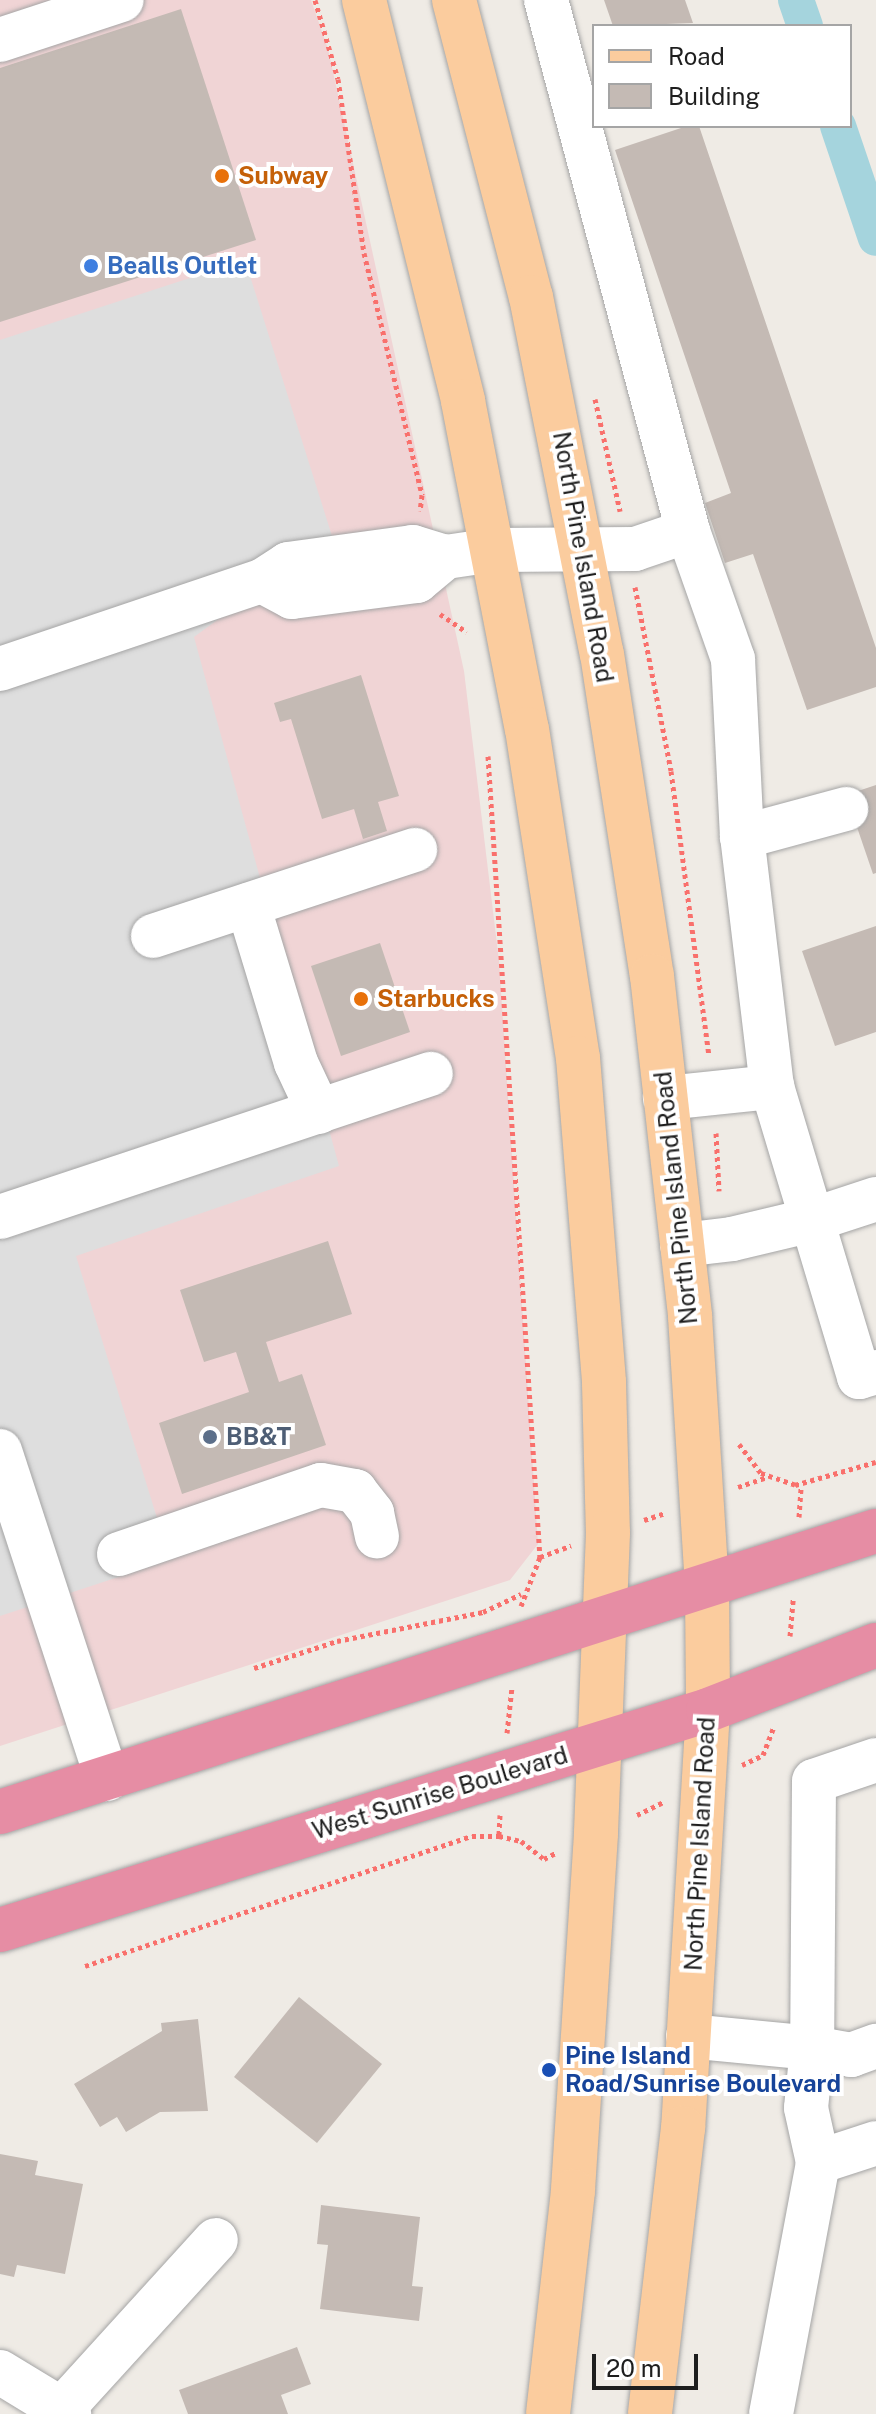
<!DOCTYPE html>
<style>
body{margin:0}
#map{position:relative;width:876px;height:2414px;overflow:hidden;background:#efebe5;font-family:"Public Sans",sans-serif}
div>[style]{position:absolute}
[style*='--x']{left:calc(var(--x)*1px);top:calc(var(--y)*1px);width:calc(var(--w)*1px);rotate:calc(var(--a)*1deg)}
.commercial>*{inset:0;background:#f0d4d5}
.parking>*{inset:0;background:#dedede}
.canal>*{height:36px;margin:-18px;padding:0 18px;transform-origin:18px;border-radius:18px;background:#a5d4dd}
.building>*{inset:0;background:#c4bab4}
.path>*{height:5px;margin-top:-2.5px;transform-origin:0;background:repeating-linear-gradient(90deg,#f9706c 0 4px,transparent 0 8px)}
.roads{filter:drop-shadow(0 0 2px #a5a5a5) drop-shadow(0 0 2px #a5a5a5)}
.minor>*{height:44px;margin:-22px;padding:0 22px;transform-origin:22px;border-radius:22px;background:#fff}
.major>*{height:44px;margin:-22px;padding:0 22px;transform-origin:22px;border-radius:22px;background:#fbcc9e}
.highway>*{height:44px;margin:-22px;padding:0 22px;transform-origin:22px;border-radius:22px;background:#e68da4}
.dots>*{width:22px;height:22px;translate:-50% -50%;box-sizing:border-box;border:4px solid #fff;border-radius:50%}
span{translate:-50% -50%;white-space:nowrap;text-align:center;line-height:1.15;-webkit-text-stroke:8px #fff;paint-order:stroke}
.food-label{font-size:24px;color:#c56008;font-weight:700}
.left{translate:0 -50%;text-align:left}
.shop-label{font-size:24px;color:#366cbe;font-weight:700}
.street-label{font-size:24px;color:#1e1e1e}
.service-label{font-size:24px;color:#4e5e75;font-weight:700}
.transit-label{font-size:24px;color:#164399;font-weight:700}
.legend{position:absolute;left:592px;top:24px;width:260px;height:104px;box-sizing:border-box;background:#fff;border:2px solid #a5a5a5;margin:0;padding:10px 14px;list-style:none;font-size:24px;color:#1e1e1e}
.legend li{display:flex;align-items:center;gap:16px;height:40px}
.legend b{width:40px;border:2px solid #a5a5a5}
.scale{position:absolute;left:592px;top:2354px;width:106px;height:36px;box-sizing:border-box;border:4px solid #1e1e1e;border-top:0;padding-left:10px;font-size:24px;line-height:28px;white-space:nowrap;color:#1e1e1e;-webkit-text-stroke:6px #fff;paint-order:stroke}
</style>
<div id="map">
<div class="commercial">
<i style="clip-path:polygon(0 0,311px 0,328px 49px,464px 671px,499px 961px,538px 1544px,510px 1580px,0 1746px)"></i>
</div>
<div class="parking">
<i style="clip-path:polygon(245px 260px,332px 536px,194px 637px,339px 1166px,76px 1256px,170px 1560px,0 1616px,0 340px)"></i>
</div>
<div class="canal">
<i style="--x:796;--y:0;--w:28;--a:71"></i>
<i style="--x:838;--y:126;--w:118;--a:71.3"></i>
</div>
<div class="building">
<i style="clip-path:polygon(604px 0,685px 0,693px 23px,613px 26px)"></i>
<i style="clip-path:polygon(181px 9px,256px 240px,0 322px,0 68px)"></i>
<i style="clip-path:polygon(687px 126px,699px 126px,876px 648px,876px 687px,807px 710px,753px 554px,725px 563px,705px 503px,731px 493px,615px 150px)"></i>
<i style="clip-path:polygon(361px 675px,399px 796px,378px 802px,387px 831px,363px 839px,354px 809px,322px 819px,291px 719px,280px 722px,274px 703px)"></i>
<i style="clip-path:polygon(876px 785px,876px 873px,873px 874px,846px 795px)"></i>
<i style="clip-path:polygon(876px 926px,876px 1032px,835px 1046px,802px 951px)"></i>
<i style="clip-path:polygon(380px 943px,410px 1032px,341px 1056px,311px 966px)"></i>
<i style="clip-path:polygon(328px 1241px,352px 1314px,266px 1342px,279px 1382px,302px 1374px,326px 1445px,182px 1494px,159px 1423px,249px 1392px,236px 1352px,204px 1362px,180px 1290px)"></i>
<i style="clip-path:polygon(299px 1997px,382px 2064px,317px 2143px,234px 2077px)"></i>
<i style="clip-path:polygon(198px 2019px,208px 2111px,160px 2112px,126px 2132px,117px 2117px,100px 2127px,74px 2084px,162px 2031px,161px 2023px)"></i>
<i style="clip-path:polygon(0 2154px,38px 2161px,35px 2175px,83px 2184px,65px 2274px,17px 2265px,14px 2277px,0 2274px)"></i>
<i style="clip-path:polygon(321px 2205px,420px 2217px,412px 2286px,423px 2287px,419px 2321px,320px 2309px,328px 2245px,317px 2244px)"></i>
<i style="clip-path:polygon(297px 2347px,311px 2384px,281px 2395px,288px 2414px,188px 2414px,179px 2390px)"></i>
</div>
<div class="path">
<i style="--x:315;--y:0;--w:82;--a:73.8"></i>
<i style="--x:338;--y:79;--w:176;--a:81.5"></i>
<i style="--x:364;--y:253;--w:249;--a:76.5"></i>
<i style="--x:422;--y:495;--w:16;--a:97"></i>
<i style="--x:595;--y:399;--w:115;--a:77.4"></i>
<i style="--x:635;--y:587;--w:187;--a:78.9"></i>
<i style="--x:671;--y:771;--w:287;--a:82.4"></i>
<i style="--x:440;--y:614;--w:32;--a:34"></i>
<i style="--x:488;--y:756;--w:803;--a:86.29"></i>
<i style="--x:716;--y:1133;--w:58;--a:87"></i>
<i style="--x:739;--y:1444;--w:36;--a:53"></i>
<i style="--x:761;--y:1473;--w:36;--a:19"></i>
<i style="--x:795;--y:1485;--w:84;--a:-15.9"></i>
<i style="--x:738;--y:1487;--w:31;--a:-19"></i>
<i style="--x:799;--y:1517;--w:31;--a:-86"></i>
<i style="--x:644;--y:1520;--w:22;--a:-18"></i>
<i style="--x:521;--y:1606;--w:53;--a:-68.8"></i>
<i style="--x:540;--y:1557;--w:33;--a:-20"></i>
<i style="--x:790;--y:1636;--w:38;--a:-85"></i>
<i style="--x:254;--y:1668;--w:87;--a:-18"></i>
<i style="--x:337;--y:1641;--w:149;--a:-11.2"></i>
<i style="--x:483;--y:1612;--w:42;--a:-25.3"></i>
<i style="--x:507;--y:1733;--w:46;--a:-83.8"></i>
<i style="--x:742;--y:1765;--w:23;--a:-25"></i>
<i style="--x:763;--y:1755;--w:30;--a:-69"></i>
<i style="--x:500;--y:1815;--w:21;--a:93"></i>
<i style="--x:499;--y:1836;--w:23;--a:13"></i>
<i style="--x:521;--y:1841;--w:29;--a:38"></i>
<i style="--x:544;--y:1859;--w:13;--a:-27"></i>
<i style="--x:637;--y:1815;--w:30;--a:-26"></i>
<i style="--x:85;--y:1966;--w:408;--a:-18.6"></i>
<i style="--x:472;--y:1836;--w:27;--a:0"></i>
</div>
<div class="roads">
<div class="minor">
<i style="--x:0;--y:40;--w:128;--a:-18.2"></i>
<i style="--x:262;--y:581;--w:34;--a:28"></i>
<i style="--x:292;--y:597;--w:126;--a:-7.3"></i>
<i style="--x:417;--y:581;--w:38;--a:-40"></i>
<i style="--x:0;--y:669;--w:276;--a:-18.6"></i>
<i style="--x:262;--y:581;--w:31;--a:-33"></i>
<i style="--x:288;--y:564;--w:126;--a:-7.7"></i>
<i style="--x:413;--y:547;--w:34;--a:17"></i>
<i style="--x:446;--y:557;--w:48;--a:-8.5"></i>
<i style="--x:493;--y:550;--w:142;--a:-0.4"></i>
<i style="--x:635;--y:549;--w:56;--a:-18.8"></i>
<i style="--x:688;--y:531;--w:550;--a:-104.97"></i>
<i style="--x:742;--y:837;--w:108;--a:-15.1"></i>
<i style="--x:248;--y:905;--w:165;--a:73.1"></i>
<i style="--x:296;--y:1063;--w:54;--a:64.9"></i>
<i style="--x:153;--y:936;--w:276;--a:-18.2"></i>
<i style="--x:665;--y:1098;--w:108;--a:-5.9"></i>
<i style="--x:772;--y:1087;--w:252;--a:-96.8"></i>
<i style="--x:742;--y:837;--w:178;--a:-92.9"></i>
<i style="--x:733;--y:659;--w:136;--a:-109.4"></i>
<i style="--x:876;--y:1199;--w:67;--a:161.8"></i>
<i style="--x:812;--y:1220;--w:164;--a:73.3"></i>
<i style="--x:859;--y:1377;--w:18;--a:-16"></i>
<i style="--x:0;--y:1217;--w:454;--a:-18.4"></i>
<i style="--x:682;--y:1245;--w:50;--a:-6.8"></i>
<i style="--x:732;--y:1239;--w:82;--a:-13.4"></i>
<i style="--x:812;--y:1220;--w:139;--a:-106.7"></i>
<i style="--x:0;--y:1451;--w:345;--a:71.9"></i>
<i style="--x:119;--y:1554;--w:213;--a:-18.9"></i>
<i style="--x:321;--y:1485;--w:35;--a:10"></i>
<i style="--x:355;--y:1491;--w:28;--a:52"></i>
<i style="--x:372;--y:1513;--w:24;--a:78"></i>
<i style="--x:876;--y:1760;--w:65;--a:161.3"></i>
<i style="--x:814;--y:1781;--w:267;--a:90.4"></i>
<i style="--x:812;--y:2048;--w:40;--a:10"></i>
<i style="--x:851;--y:2055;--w:27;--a:-20"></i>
<i style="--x:688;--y:2036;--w:125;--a:5.5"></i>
<i style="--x:812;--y:2048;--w:60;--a:95.7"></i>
<i style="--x:806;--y:2108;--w:55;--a:77.5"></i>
<i style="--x:0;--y:2372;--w:81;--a:31.3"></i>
<i style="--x:63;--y:2408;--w:227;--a:-47.7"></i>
<i style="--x:771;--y:2414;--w:256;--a:-79.4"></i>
<i style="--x:818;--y:2162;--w:61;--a:-18.1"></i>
</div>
<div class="major">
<i style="--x:364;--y:0;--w:413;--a:76.1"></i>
<i style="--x:463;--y:401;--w:334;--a:79"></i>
<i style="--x:527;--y:729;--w:333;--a:81.2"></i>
<i style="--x:578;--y:1058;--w:326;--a:85.4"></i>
<i style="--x:604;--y:1383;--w:150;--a:88.5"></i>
<i style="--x:608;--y:1533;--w:301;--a:92.3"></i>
<i style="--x:596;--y:1834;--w:358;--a:93.7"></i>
<i style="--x:573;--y:2191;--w:224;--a:96.4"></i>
<i style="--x:454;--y:0;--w:307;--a:75.5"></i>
<i style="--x:531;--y:297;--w:364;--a:78.8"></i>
<i style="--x:602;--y:654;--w:326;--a:81.2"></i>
<i style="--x:652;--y:976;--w:342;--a:83.6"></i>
<i style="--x:690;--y:1316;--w:272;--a:86.4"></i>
<i style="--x:707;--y:1587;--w:123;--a:89.5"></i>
<i style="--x:708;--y:1710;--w:419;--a:93.4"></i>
<i style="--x:683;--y:2128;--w:288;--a:96.6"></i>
</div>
<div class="highway">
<i style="--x:0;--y:1812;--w:920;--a:-17.79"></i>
<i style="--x:0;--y:1930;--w:741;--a:-17.26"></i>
<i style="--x:708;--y:1710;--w:180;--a:-21.2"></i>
</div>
</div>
<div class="dots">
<i style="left:222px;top:176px;background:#e8710a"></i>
<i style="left:91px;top:266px;background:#3f7fe0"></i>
<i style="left:361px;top:999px;background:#e8710a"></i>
<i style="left:210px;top:1437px;background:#5c6f8a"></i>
<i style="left:549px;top:2070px;background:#1a4fb4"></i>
</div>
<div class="food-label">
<span class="left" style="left:238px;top:176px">Subway</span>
<span class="left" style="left:377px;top:999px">Starbucks</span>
</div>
<div class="shop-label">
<span class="left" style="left:107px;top:266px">Bealls Outlet</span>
</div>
<div class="street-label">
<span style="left:583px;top:557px;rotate:80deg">North Pine Island Road</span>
<span style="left:676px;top:1198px;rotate:-96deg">North Pine Island Road</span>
<span style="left:440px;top:1793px;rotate:-17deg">West Sunrise Boulevard</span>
<span style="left:700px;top:1844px;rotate:-87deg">North Pine Island Road</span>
</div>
<div class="service-label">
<span class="left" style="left:226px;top:1437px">BB&amp;T</span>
</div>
<div class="transit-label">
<span class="left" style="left:565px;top:2070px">Pine Island<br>Road/Sunrise Boulevard</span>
</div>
<ul class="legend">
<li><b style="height:10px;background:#fbcc9e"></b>Road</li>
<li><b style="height:22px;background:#c4bab4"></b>Building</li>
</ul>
<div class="scale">20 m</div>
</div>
